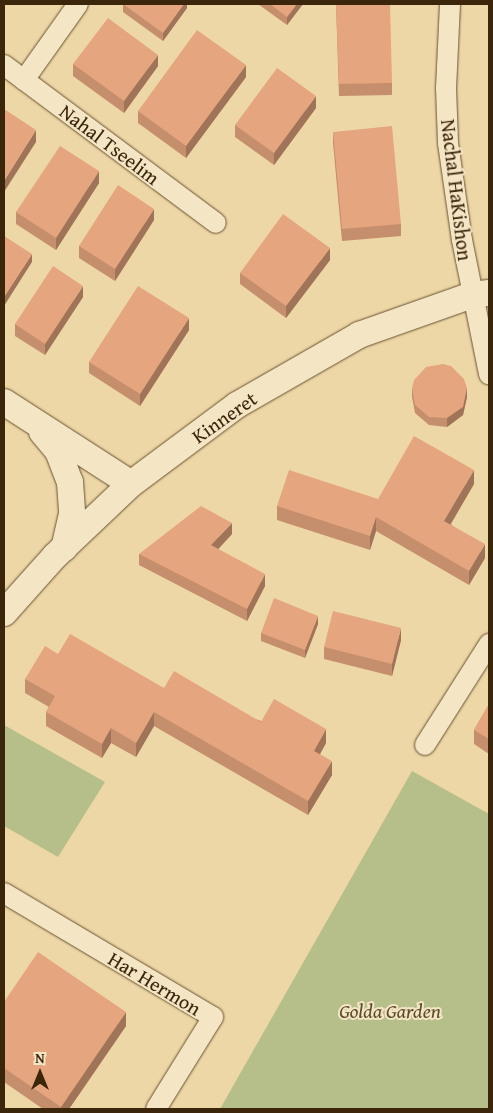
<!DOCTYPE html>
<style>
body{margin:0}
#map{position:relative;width:493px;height:1113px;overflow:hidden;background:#eed7a6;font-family:"Gentium Book Plus",serif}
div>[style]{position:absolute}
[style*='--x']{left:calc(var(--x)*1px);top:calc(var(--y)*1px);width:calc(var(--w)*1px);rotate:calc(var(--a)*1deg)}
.green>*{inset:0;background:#b6bf89}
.roads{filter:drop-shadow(0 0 1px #685232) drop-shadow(0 0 1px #685232)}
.minor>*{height:20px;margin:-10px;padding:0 10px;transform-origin:10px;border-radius:10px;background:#f4e5c5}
.tertiary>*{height:26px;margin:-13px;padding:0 13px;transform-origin:13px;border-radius:13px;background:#f4e5c5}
.wall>*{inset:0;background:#c58e6c}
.shaded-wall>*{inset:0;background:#a07458}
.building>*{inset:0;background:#e5a57e}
span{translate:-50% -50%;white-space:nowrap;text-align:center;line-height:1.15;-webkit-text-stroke:4px #f4e5c5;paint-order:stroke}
.street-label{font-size:20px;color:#3b250b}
.park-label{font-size:20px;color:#5a4c2a;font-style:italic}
.frame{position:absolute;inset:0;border:5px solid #3b250b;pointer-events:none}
.north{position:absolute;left:15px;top:1048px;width:50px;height:50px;-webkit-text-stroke:4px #f4e5c5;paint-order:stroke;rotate:0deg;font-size:14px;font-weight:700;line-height:20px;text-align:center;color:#3b250b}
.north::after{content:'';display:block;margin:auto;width:18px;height:22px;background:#3b250b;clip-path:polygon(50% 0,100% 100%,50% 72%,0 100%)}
</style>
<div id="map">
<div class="green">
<i style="clip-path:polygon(4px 725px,105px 782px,58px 857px,4px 826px)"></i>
<i style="clip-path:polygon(412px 771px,489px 814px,489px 1109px,220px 1109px)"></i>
</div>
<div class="roads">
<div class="minor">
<i style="--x:450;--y:4;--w:84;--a:92.7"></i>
<i style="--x:446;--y:88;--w:55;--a:87.9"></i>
<i style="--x:448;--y:143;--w:98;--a:81.8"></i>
<i style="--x:462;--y:240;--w:137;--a:78.6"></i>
<i style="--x:4;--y:65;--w:264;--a:36.7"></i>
<i style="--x:24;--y:80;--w:93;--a:-54.6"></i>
<i style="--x:425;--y:745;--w:120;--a:-57.6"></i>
<i style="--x:4;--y:893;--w:243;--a:30.7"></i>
<i style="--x:213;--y:1017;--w:108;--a:121.8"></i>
</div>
<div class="tertiary">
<i style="--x:4;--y:402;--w:151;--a:32.8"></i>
<i style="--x:42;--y:432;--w:25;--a:50"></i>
<i style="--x:58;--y:451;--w:33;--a:69"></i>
<i style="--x:70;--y:482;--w:32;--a:86"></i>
<i style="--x:72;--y:514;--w:35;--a:103"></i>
<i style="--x:4;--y:613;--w:76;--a:-48.2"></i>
<i style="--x:55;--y:556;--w:105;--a:-43.5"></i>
<i style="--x:131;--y:484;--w:132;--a:-36.7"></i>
<i style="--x:237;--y:405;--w:141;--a:-29.8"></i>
<i style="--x:359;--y:335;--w:120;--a:-19.5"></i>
<i style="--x:472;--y:295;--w:17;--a:-7"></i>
</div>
</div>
<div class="wall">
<i style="clip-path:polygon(123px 4px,187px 4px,187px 8px,163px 41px,123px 12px)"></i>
<i style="clip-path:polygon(258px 4px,303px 4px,287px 25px)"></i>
<i style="clip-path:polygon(336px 4px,392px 83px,392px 95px,339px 96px)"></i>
<i style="clip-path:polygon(73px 64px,158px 66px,124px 113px,73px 76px)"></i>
<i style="clip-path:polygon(246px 77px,186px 158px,138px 123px,138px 111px)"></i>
<i style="clip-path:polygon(316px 108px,274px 165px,235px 137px,235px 125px)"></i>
<i style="clip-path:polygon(333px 132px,401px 224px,401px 236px,342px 241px,333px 143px)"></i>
<i style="clip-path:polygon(99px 183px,56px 250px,16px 224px,16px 212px)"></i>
<i style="clip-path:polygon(154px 220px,115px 281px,79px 258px,79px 246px)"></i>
<i style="clip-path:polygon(330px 260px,286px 318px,240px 284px,240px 273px)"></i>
<i style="clip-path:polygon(83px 297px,45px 355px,15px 336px,15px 324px)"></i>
<i style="clip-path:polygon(189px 330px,140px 406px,89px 373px,89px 362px)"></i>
<i style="clip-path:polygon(412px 388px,467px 397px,463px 415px,447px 427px,429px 425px,415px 413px,412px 397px)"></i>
<i style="clip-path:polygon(474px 484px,451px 524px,485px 558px,469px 585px,376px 531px,370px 550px,277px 520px,277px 506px,378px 499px)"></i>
<i style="clip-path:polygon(232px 534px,218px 549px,265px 586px,247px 621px,139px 565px,139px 554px)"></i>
<i style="clip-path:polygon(318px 624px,305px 658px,261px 641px,261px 633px)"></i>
<i style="clip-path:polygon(401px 640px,392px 676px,324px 659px,324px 647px)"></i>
<i style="clip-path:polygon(58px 654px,164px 688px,326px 743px,320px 754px,332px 775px,308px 815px,154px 726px,136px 757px,111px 743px,102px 758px,46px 726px,46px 712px,49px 707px,25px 693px,25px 679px)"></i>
<i style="clip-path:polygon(489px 704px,489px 754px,474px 744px,474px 730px)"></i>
<i style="clip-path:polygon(4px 1002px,126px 1026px,69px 1109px,43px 1109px,4px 1082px)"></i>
</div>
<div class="shaded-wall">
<i style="clip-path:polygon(184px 4px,187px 4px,187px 8px,163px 41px,163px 33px)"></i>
<i style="clip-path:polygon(297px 4px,303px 4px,287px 25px,287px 17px)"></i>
<i style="clip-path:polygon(158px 55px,158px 66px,124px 113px,124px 101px)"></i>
<i style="clip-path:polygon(246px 65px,246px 77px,186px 158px,186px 146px)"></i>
<i style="clip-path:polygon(316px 96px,316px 108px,274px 165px,274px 153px)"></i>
<i style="clip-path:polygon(36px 130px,36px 142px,4px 192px,4px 181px)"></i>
<i style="clip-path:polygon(99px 171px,99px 183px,56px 250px,56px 238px)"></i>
<i style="clip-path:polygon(154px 209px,154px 220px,115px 281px,115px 269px)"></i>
<i style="clip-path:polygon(330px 248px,330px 260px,286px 318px,286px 306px)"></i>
<i style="clip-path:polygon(32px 254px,32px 262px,4px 306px,4px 297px)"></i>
<i style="clip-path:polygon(83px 286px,83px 297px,45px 355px,45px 344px)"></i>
<i style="clip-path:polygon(189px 318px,189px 330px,140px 406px,140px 394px)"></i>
<i style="clip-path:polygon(467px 388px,467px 397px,463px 415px,447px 427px,447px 418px)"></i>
<i style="clip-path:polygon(474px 470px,474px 484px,444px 535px,444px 521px)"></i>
<i style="clip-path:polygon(376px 517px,376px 531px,370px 550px,370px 536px)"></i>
<i style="clip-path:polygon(232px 523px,232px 534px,211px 557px,211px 545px)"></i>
<i style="clip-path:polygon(485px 544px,485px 558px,469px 585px,469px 571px)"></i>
<i style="clip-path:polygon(265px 574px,265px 586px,247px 621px,247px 609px)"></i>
<i style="clip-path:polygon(318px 616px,318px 624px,305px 658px,305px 650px)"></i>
<i style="clip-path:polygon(401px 628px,401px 640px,392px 676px,392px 664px)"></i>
<i style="clip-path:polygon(154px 712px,154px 726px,136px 757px,136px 743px)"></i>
<i style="clip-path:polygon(111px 728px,111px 743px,102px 758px,102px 744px)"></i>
<i style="clip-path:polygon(326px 729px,326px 743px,314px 765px,314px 751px)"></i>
<i style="clip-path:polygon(332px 761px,332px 775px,308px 815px,308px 801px)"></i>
<i style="clip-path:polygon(126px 1012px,126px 1026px,69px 1109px,61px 1109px,61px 1107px)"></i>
</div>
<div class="building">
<i style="clip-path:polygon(123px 4px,184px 4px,163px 33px)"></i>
<i style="clip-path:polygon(270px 4px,297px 4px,287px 17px)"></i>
<i style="clip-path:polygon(336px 4px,390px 4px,392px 83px,339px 84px)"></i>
<i style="clip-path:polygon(108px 18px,158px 55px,124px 101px,73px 64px)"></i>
<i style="clip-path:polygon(197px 30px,246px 65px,186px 146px,138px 111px)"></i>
<i style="clip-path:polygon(277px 68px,316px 96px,274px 153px,235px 125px)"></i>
<i style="clip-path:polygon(4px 109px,36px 130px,4px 181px)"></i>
<i style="clip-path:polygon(392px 126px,401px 224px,342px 229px,333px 132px)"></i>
<i style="clip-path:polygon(60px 146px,99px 171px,56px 238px,16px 212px)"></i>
<i style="clip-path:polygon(118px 185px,154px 209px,115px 269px,79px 246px)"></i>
<i style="clip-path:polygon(283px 214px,330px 248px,286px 306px,240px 273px)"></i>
<i style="clip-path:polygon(4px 236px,32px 254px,4px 297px)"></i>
<i style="clip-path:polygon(53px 266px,83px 286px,45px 344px,15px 324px)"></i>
<i style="clip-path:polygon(138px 286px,189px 318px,140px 394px,89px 362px)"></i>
<i style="clip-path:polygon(443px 364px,451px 366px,464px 379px,467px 388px,463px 407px,447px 418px,429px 417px,415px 405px,412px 388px,414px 380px,426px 367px)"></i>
<i style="clip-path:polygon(414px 436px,474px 470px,444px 521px,485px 544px,469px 571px,376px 517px,370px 536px,277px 506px,289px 470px,378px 499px)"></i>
<i style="clip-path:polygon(201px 506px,232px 523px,211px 545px,265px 574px,247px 609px,139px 554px)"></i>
<i style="clip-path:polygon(274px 598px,318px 616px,305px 650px,261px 633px)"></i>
<i style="clip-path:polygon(333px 611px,401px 628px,392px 664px,324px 647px)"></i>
<i style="clip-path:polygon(70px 634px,164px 688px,174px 671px,261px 722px,274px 699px,326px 729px,314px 751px,332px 761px,308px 801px,154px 712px,136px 743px,111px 728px,102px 744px,46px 712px,55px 696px,25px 679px,45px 646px,58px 654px)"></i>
<i style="clip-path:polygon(489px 704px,489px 739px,474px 730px)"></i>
<i style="clip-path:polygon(38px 952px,126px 1012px,61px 1107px,4px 1068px,4px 1002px)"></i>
</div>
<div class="street-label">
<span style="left:110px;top:144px;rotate:37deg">Nahal Tseelim</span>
<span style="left:457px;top:190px;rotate:83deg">Nachal HaKishon</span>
<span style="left:224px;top:417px;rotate:-35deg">Kinneret</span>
<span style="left:155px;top:983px;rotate:31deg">Har Hermon</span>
</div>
<div class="park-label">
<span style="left:390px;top:1010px">Golda Garden</span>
</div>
<div class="frame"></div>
<div class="north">N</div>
</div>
